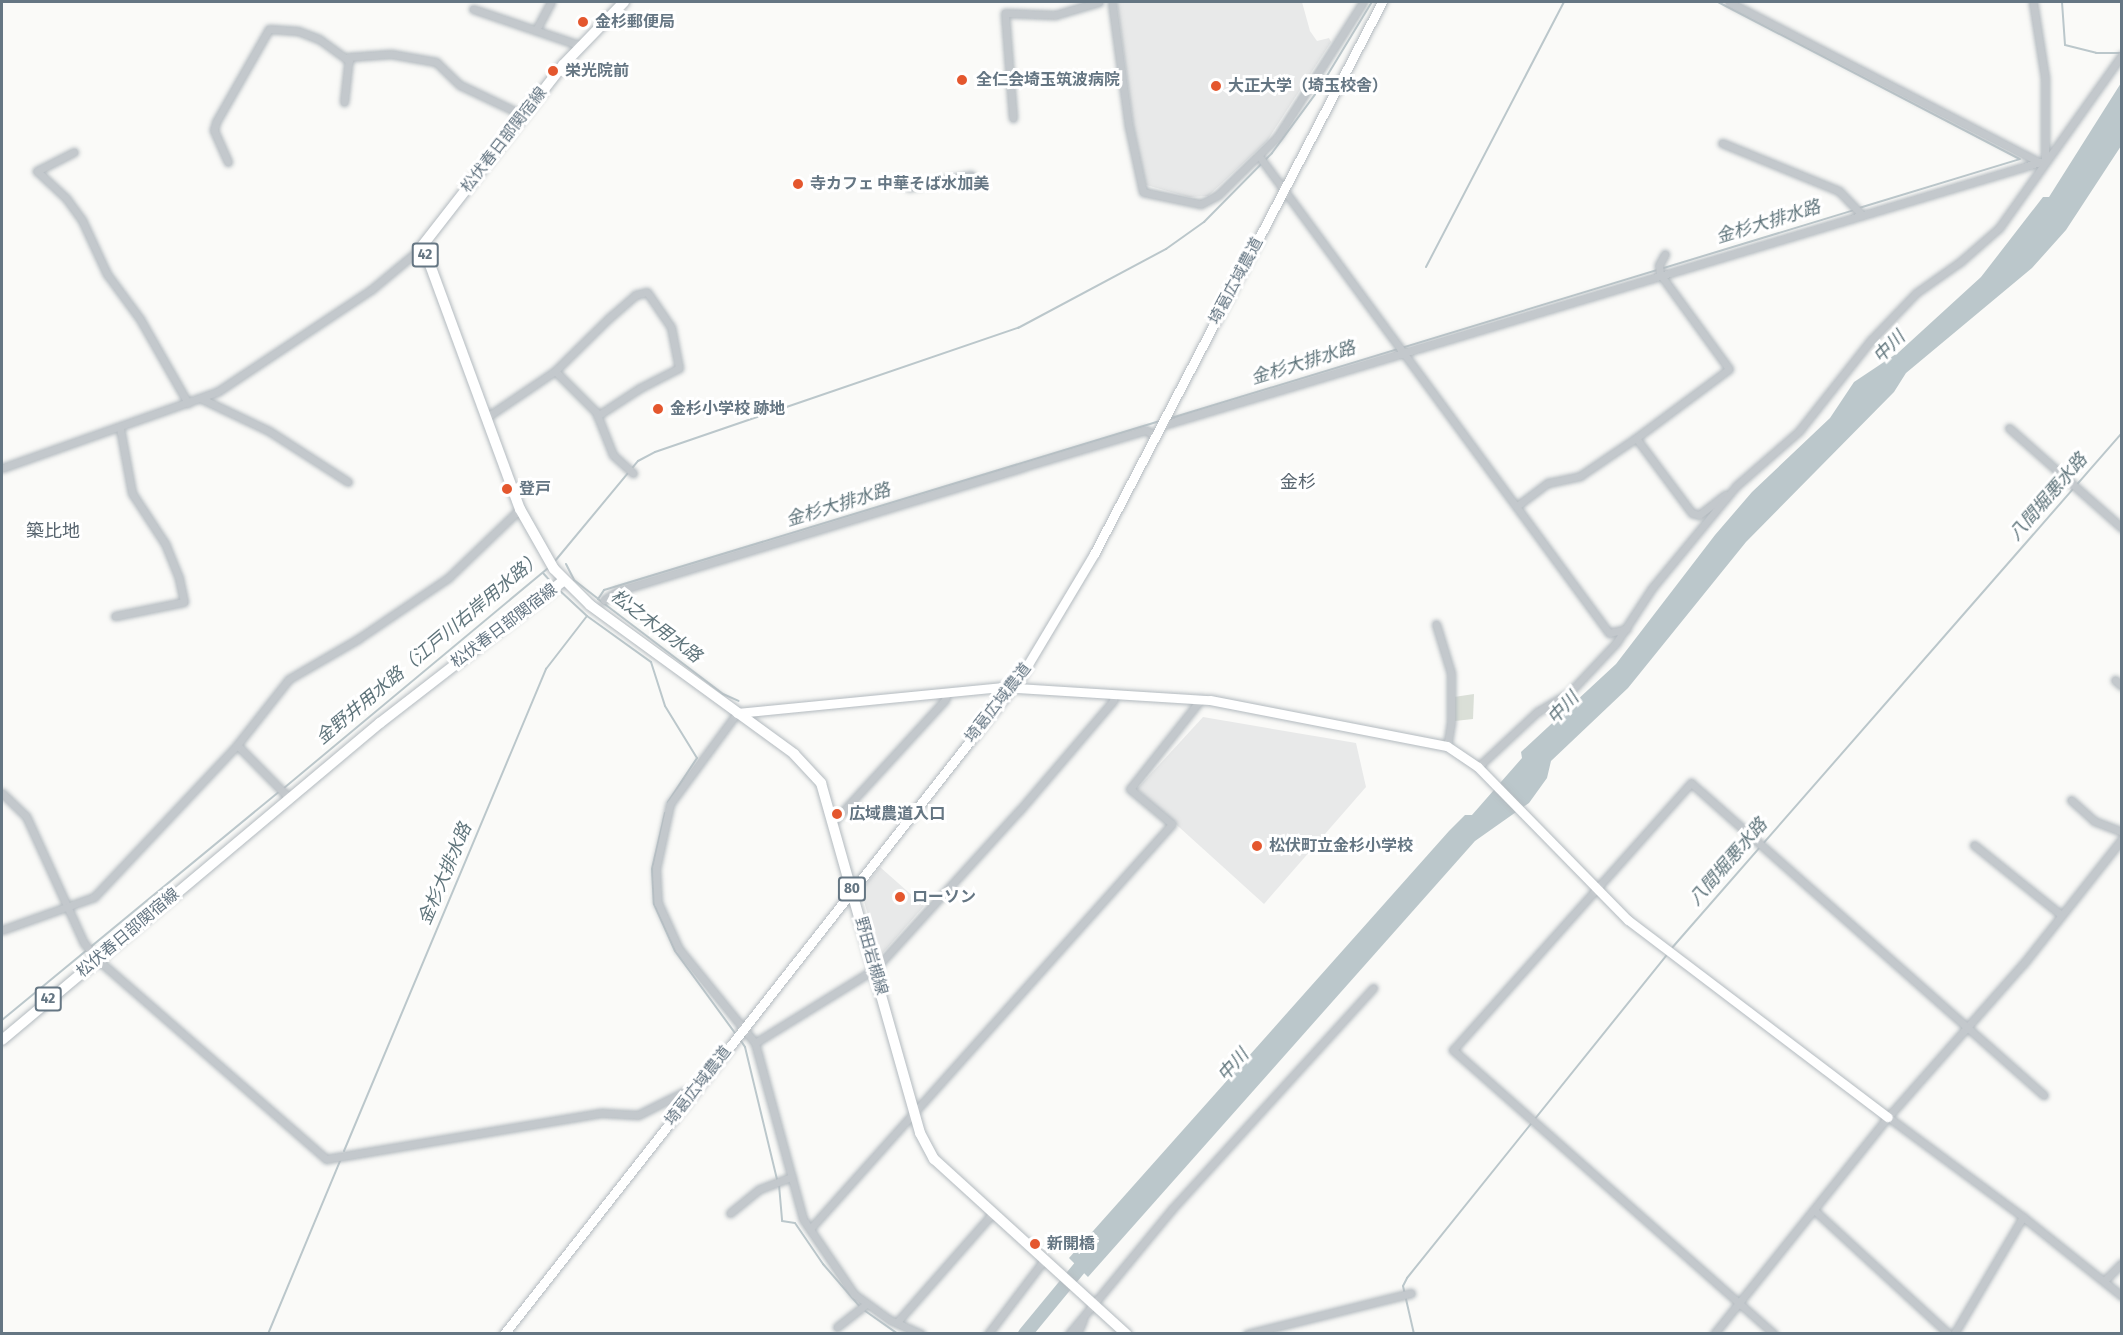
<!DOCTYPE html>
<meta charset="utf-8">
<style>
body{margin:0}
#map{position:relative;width:2123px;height:1335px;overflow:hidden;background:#fafaf8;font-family:"Fira Sans Condensed","Noto Sans JP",sans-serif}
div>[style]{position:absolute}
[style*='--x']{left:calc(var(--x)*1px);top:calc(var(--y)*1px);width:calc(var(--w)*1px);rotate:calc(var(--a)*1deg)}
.built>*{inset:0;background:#e8e9e9}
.green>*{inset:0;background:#dadfd7}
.water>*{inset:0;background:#bbc7cb}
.stream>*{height:2px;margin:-1px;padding:0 1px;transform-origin:1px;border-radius:1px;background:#bbc7cb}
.river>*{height:14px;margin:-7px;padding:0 7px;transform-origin:7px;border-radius:7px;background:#bbc7cb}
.roads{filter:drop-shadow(0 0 2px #b3babf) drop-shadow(0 0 2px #b3babf)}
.street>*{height:7px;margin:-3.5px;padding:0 3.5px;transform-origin:3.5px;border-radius:3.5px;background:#c3c8cc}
.secondary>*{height:9px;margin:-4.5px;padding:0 4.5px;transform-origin:4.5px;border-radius:4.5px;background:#fff}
.primary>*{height:10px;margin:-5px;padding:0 5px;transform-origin:5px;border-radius:5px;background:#fff}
.dots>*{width:16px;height:16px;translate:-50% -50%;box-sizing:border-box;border:3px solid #fff;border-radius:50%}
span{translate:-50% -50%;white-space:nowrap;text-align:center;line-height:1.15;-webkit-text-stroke:6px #fff;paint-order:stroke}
.shield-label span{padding:2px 4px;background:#fff;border:2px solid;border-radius:4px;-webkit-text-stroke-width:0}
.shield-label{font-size:15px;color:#657683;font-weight:700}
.poi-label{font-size:16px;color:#657683;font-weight:700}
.left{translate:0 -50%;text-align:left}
.street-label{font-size:16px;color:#657683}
.water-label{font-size:18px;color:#60757c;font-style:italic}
.neighbourhood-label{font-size:18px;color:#57646e}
.frame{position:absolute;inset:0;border:3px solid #657683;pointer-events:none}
</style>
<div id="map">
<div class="built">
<i style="clip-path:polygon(1117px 2px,1302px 2px,1310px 31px,1317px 41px,1329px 38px,1331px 42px,1267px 141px,1208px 196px,1189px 197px,1146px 185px,1134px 129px)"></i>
<i style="clip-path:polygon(1203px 717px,1356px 743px,1366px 787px,1264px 904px,1137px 789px)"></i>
<i style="clip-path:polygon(880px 867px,924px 906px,880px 956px,861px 891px)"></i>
</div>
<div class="green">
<i style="clip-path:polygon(1474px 694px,1473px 719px,1455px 721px,1454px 697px)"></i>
</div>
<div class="water">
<i style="clip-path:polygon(2121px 83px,2121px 146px,2066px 230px,2032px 268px,1906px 373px,1894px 392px,1746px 542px,1628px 688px,1551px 761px,1547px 778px,1529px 803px,1475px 841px,1088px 1277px,1069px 1258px,1449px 831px,1465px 815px,1472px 815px,1522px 758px,1521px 752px,1616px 664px,1715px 535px,1752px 492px,1830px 418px,1854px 382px,1899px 352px,1981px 277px,2043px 197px,2049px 197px)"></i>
</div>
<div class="stream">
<i style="--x:1718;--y:2;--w:340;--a:27.5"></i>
<i style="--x:2062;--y:2;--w:43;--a:86"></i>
<i style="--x:2065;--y:45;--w:32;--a:14"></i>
<i style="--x:2096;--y:53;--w:26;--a:0"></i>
<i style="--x:1859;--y:208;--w:168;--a:-16.9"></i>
<i style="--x:1426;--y:267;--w:299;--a:-62.5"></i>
<i style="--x:1168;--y:419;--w:717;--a:-16.94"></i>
<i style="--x:555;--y:561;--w:130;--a:-50.3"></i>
<i style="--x:638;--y:461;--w:19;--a:-28"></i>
<i style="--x:655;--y:452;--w:384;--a:-18.9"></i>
<i style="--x:1018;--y:328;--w:168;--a:-28.1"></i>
<i style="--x:1166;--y:249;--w:47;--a:-35.4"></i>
<i style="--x:1204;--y:222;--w:97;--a:-45.4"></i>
<i style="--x:1272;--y:153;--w:79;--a:-53.7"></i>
<i style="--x:1319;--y:89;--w:102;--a:-58.7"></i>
<i style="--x:566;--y:564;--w:18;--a:63"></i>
<i style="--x:574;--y:580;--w:31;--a:38"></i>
<i style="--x:598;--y:599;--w:157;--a:37.2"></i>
<i style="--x:723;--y:694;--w:17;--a:24"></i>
<i style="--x:543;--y:573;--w:15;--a:48"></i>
<i style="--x:557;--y:588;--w:41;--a:43"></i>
<i style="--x:587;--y:616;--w:79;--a:35.7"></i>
<i style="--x:651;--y:662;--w:46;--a:72.3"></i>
<i style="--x:665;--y:706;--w:61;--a:58.4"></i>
<i style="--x:697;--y:758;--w:53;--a:123.4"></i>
<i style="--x:598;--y:599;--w:11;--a:-56"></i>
<i style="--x:604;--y:590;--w:581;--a:-16.91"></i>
<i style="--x:284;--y:788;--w:345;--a:-39.8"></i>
<i style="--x:665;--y:813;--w:57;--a:103.1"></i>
<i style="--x:652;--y:869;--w:35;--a:87"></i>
<i style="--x:654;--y:904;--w:51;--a:65.9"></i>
<i style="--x:675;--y:951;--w:102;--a:53.8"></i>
<i style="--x:1671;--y:949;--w:685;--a:-48.85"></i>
<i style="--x:2;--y:1020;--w:359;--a:-39.5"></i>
<i style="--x:739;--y:1038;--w:11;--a:56"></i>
<i style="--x:745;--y:1047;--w:136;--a:76.4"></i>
<i style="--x:344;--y:1151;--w:523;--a:-67.26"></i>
<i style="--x:546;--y:669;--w:67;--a:-52.3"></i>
<i style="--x:779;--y:1185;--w:36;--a:85"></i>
<i style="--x:782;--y:1221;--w:13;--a:9"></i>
<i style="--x:795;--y:1223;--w:50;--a:55.7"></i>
<i style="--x:823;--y:1264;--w:58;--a:49.2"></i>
<i style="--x:861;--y:1308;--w:45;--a:35.1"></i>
<i style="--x:268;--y:1334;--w:190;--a:-67.4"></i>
<i style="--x:1414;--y:1334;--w:49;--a:-102.9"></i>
<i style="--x:1403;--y:1286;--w:9;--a:-63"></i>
<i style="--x:1407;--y:1278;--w:417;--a:-51.2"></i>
</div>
<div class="river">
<i style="--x:1025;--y:1334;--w:104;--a:-50.5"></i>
</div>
<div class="roads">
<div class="street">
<i style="--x:1112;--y:2;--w:126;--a:82.3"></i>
<i style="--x:1129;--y:127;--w:66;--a:77.8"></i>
<i style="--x:1143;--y:192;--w:59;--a:11.7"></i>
<i style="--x:1201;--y:204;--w:19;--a:-28"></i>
<i style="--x:1218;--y:195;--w:84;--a:-44.5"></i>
<i style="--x:1278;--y:136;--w:159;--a:-57.6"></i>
<i style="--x:1729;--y:2;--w:351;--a:27.3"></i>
<i style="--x:2033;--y:2;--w:77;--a:81"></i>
<i style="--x:2045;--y:78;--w:84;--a:90"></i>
<i style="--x:473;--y:9;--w:112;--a:18.8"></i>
<i style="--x:536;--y:30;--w:32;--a:-62"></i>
<i style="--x:344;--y:102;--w:45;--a:-83.7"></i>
<i style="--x:349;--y:57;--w:42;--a:-4.1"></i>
<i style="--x:391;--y:54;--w:46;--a:10.1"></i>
<i style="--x:436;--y:62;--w:33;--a:44"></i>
<i style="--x:460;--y:85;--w:70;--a:25.5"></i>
<i style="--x:1013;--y:118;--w:105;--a:-94.4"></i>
<i style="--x:1005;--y:13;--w:50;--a:2.3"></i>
<i style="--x:1055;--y:15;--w:46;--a:-16.5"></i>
<i style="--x:1722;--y:143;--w:126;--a:22.3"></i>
<i style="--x:1839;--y:191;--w:30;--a:46"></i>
<i style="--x:74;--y:152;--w:42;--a:152.8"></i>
<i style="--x:37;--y:171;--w:40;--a:43"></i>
<i style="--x:66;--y:198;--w:27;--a:54"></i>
<i style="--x:82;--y:220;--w:60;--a:65.2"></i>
<i style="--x:107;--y:274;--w:56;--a:53.7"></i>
<i style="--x:140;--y:319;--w:97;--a:60.3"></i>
<i style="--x:1259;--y:156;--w:592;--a:53.73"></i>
<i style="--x:1609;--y:633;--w:18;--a:-13"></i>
<i style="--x:228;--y:162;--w:35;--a:-114"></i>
<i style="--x:214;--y:130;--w:8;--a:-76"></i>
<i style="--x:216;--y:122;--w:107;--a:-60.3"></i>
<i style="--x:269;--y:29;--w:29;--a:4"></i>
<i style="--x:298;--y:31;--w:22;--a:21"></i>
<i style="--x:319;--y:39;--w:37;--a:36"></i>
<i style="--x:909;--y:187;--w:63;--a:-11"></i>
<i style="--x:1665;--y:254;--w:13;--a:119"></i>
<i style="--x:1659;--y:265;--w:9;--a:84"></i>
<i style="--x:1660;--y:274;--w:117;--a:54"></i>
<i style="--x:1729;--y:369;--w:116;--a:143.4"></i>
<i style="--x:1636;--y:438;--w:94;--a:53.3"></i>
<i style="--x:1692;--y:513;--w:7;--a:16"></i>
<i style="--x:1699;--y:515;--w:33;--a:-38"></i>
<i style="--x:555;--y:371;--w:58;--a:45"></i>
<i style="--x:596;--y:412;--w:46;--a:68.4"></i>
<i style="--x:613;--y:455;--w:27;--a:42"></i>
<i style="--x:202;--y:399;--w:74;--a:25.5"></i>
<i style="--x:269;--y:431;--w:94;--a:32.8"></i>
<i style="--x:487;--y:417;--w:82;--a:-34.1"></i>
<i style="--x:555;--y:371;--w:76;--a:-44.5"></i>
<i style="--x:609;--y:318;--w:35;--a:-41"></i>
<i style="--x:635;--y:295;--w:12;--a:-14"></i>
<i style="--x:647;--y:292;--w:42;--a:55.6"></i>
<i style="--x:671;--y:327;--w:42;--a:79"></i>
<i style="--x:679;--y:368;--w:44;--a:152.9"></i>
<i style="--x:640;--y:388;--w:51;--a:146.9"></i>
<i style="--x:1160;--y:426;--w:919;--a:-16.7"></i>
<i style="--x:2009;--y:428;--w:151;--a:41.5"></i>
<i style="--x:2;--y:468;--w:228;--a:-19.5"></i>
<i style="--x:217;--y:392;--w:186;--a:-33.6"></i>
<i style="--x:372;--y:289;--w:61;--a:-39.7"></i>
<i style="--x:1517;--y:506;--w:39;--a:-37"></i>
<i style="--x:1548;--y:483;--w:33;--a:-12"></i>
<i style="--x:1580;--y:476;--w:68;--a:-34.2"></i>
<i style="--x:604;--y:600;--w:17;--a:-33"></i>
<i style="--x:618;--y:591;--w:424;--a:-17"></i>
<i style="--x:1023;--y:467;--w:128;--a:-16.7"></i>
<i style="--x:1146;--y:430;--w:11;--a:34"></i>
<i style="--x:115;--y:616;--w:70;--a:-11.5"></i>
<i style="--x:184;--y:602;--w:25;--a:-102"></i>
<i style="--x:179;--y:578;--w:35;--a:-112"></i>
<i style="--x:166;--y:545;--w:62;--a:-123.2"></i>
<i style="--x:132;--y:493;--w:66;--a:-100.5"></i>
<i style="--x:1436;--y:624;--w:51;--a:73"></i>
<i style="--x:1451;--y:673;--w:49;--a:90"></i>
<i style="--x:1451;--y:722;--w:24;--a:99"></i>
<i style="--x:2115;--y:680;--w:9;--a:41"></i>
<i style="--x:737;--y:713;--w:113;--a:126.4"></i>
<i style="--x:670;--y:804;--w:66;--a:102.2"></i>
<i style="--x:656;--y:869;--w:34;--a:87"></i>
<i style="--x:658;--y:903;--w:51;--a:65.5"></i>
<i style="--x:679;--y:949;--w:121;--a:51"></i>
<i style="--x:755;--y:1043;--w:182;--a:74.7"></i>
<i style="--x:803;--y:1219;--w:91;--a:55.8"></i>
<i style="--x:854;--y:1294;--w:44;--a:35.8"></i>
<i style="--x:890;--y:1320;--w:34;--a:24"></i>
<i style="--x:237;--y:745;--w:74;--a:45.5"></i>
<i style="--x:1478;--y:767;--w:81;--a:-43"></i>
<i style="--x:1537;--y:712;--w:39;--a:-31"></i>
<i style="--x:1570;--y:692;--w:67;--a:-46.8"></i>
<i style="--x:1616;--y:643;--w:66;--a:-56.8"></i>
<i style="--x:1652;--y:588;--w:132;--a:-50.5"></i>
<i style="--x:1736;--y:486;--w:84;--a:-41.1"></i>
<i style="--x:1799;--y:431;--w:115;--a:-51.7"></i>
<i style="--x:1870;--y:341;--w:66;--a:-46.2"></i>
<i style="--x:1916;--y:293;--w:54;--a:-35.2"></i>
<i style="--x:1960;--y:262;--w:52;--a:-41.1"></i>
<i style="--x:1999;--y:228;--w:212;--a:-54.6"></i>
<i style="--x:2;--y:793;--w:33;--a:44"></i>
<i style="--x:26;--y:816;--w:140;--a:65.5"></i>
<i style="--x:84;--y:943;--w:22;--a:51"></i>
<i style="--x:98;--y:960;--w:303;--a:41.1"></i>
<i style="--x:326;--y:1159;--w:280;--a:-9.5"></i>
<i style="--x:602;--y:1113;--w:36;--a:3"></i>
<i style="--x:638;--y:1115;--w:51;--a:-26.6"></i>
<i style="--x:684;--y:1092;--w:7;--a:27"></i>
<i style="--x:2071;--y:800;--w:31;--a:42"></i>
<i style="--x:2094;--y:821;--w:30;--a:21"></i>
<i style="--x:834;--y:821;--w:164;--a:-47.5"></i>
<i style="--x:945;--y:700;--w:8;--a:-76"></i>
<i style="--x:1974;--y:845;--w:110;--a:38.7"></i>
<i style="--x:2;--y:930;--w:98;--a:-19.7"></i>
<i style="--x:94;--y:897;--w:209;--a:-46.7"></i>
<i style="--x:237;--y:745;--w:84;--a:-51.8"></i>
<i style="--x:289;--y:679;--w:80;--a:-30.1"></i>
<i style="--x:358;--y:639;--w:109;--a:-34.1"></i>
<i style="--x:448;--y:578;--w:100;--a:-43.8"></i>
<i style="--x:755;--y:1043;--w:141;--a:-31.7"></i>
<i style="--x:875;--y:969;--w:214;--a:-47.7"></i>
<i style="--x:1019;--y:811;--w:145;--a:-49.5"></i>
<i style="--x:1113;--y:701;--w:8;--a:-83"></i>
<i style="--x:1888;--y:1117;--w:168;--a:36.5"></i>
<i style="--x:2023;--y:1217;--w:127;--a:38.6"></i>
<i style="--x:1814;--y:1210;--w:183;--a:42.6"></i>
<i style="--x:730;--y:1213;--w:38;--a:-39"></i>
<i style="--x:760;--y:1189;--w:34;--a:-21"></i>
<i style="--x:810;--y:1229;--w:543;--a:-48.21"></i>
<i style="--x:1172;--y:824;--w:55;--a:-140.2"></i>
<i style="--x:1130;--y:789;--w:115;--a:-51.7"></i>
<i style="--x:2104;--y:1281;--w:25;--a:-45"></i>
<i style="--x:898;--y:1321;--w:142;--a:-48.7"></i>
<i style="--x:837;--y:1327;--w:36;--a:-38"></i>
<i style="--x:988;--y:1334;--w:93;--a:-52.9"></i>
<i style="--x:1069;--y:1334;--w:162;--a:-50.5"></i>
<i style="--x:1172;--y:1209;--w:299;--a:-47.7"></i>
<i style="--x:1077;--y:1334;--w:15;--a:-67"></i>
<i style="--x:1247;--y:1334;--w:169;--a:-14"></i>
<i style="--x:1714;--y:1334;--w:278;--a:-51.3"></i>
<i style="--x:1888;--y:1117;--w:205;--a:-48.6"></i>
<i style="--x:2024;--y:963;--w:158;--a:-51.7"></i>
<i style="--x:1774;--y:1334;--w:429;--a:-138.5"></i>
<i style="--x:1453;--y:1050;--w:358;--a:-48.3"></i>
<i style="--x:1691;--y:783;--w:471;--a:41.5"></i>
<i style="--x:1954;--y:1334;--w:136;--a:-59.5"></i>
</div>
<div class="secondary">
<i style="--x:737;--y:713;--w:265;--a:-5.6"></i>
<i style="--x:1001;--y:687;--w:209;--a:3.6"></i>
<i style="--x:1210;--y:700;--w:241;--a:11"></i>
<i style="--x:1447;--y:746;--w:37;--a:34"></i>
<i style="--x:1478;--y:767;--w:214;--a:45.6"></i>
<i style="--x:1628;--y:920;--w:326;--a:37.2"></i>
<i style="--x:504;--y:1334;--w:837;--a:-51.84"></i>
<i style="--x:1021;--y:676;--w:142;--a:-59.1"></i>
<i style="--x:1094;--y:554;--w:623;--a:-62.45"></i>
</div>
<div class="primary">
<i style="--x:624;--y:2;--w:88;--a:134.1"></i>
<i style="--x:563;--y:65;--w:234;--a:127.9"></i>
<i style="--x:419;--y:250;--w:16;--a:50"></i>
<i style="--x:429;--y:262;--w:263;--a:69.8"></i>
<i style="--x:520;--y:509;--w:69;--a:60.5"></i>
<i style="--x:554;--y:569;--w:51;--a:45"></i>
<i style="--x:590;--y:605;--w:253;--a:36.1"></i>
<i style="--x:794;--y:754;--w:40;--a:47"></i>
<i style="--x:821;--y:783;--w:364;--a:74.2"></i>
<i style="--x:920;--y:1133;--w:30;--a:62"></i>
<i style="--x:934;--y:1159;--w:260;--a:42.3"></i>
<i style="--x:2;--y:1040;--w:493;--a:-40"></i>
<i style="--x:380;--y:723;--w:232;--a:-37.8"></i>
</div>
</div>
<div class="dots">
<i style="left:583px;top:22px;background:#e4572e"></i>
<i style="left:553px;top:71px;background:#e4572e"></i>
<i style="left:962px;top:80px;background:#e4572e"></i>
<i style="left:1216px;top:86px;background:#e4572e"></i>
<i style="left:798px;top:184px;background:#e4572e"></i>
<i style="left:658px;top:409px;background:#e4572e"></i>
<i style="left:507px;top:489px;background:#e4572e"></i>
<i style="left:837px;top:814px;background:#e4572e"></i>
<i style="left:1257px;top:846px;background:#e4572e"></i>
<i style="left:900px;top:897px;background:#e4572e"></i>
<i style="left:1035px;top:1244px;background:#e4572e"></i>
</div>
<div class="shield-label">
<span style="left:425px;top:255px">42</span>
<span style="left:852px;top:889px">80</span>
<span style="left:48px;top:999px">42</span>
</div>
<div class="poi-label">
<span class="left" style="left:595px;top:22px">金杉郵便局</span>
<span class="left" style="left:565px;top:71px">栄光院前</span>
<span class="left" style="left:976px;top:80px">全仁会埼玉筑波病院</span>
<span class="left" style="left:1228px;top:86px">大正大学（埼玉校舎）</span>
<span class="left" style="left:810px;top:184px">寺カフェ 中華そば水加美</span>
<span class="left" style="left:670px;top:409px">金杉小学校 跡地</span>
<span class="left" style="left:519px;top:489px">登戸</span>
<span class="left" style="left:849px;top:814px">広域農道入口</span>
<span class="left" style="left:1269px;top:846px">松伏町立金杉小学校</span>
<span class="left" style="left:912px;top:897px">ローソン</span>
<span class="left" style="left:1047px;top:1244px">新開橋</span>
</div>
<div class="street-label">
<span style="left:504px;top:140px;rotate:-52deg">松伏春日部関宿線</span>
<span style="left:1236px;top:281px;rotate:-62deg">埼葛広域農道</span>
<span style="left:504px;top:626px;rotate:-37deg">松伏春日部関宿線</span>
<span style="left:998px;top:703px;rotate:-52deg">埼葛広域農道</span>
<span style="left:128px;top:933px;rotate:-40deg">松伏春日部関宿線</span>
<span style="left:871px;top:956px;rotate:74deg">野田岩槻線</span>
<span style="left:698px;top:1086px;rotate:-52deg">埼葛広域農道</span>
</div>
<div class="water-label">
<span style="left:1768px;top:222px;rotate:-17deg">金杉大排水路</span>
<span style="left:1889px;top:347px;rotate:-45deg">中川</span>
<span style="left:1303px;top:363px;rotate:-17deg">金杉大排水路</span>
<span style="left:2048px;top:497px;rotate:-49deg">八間堀悪水路</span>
<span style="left:838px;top:505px;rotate:-17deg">金杉大排水路</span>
<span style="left:656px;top:626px;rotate:37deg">松之木用水路</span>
<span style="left:429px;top:648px;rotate:-40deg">金野井用水路（江戸川右岸用水路）</span>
<span style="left:1563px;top:708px;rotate:-47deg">中川</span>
<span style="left:1728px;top:862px;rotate:-49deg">八間堀悪水路</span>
<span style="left:445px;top:874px;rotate:-67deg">金杉大排水路</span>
<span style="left:1233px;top:1065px;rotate:-48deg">中川</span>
</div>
<div class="neighbourhood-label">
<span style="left:1298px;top:482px">金杉</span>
<span style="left:53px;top:531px">築比地</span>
</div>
<div class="frame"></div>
</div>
